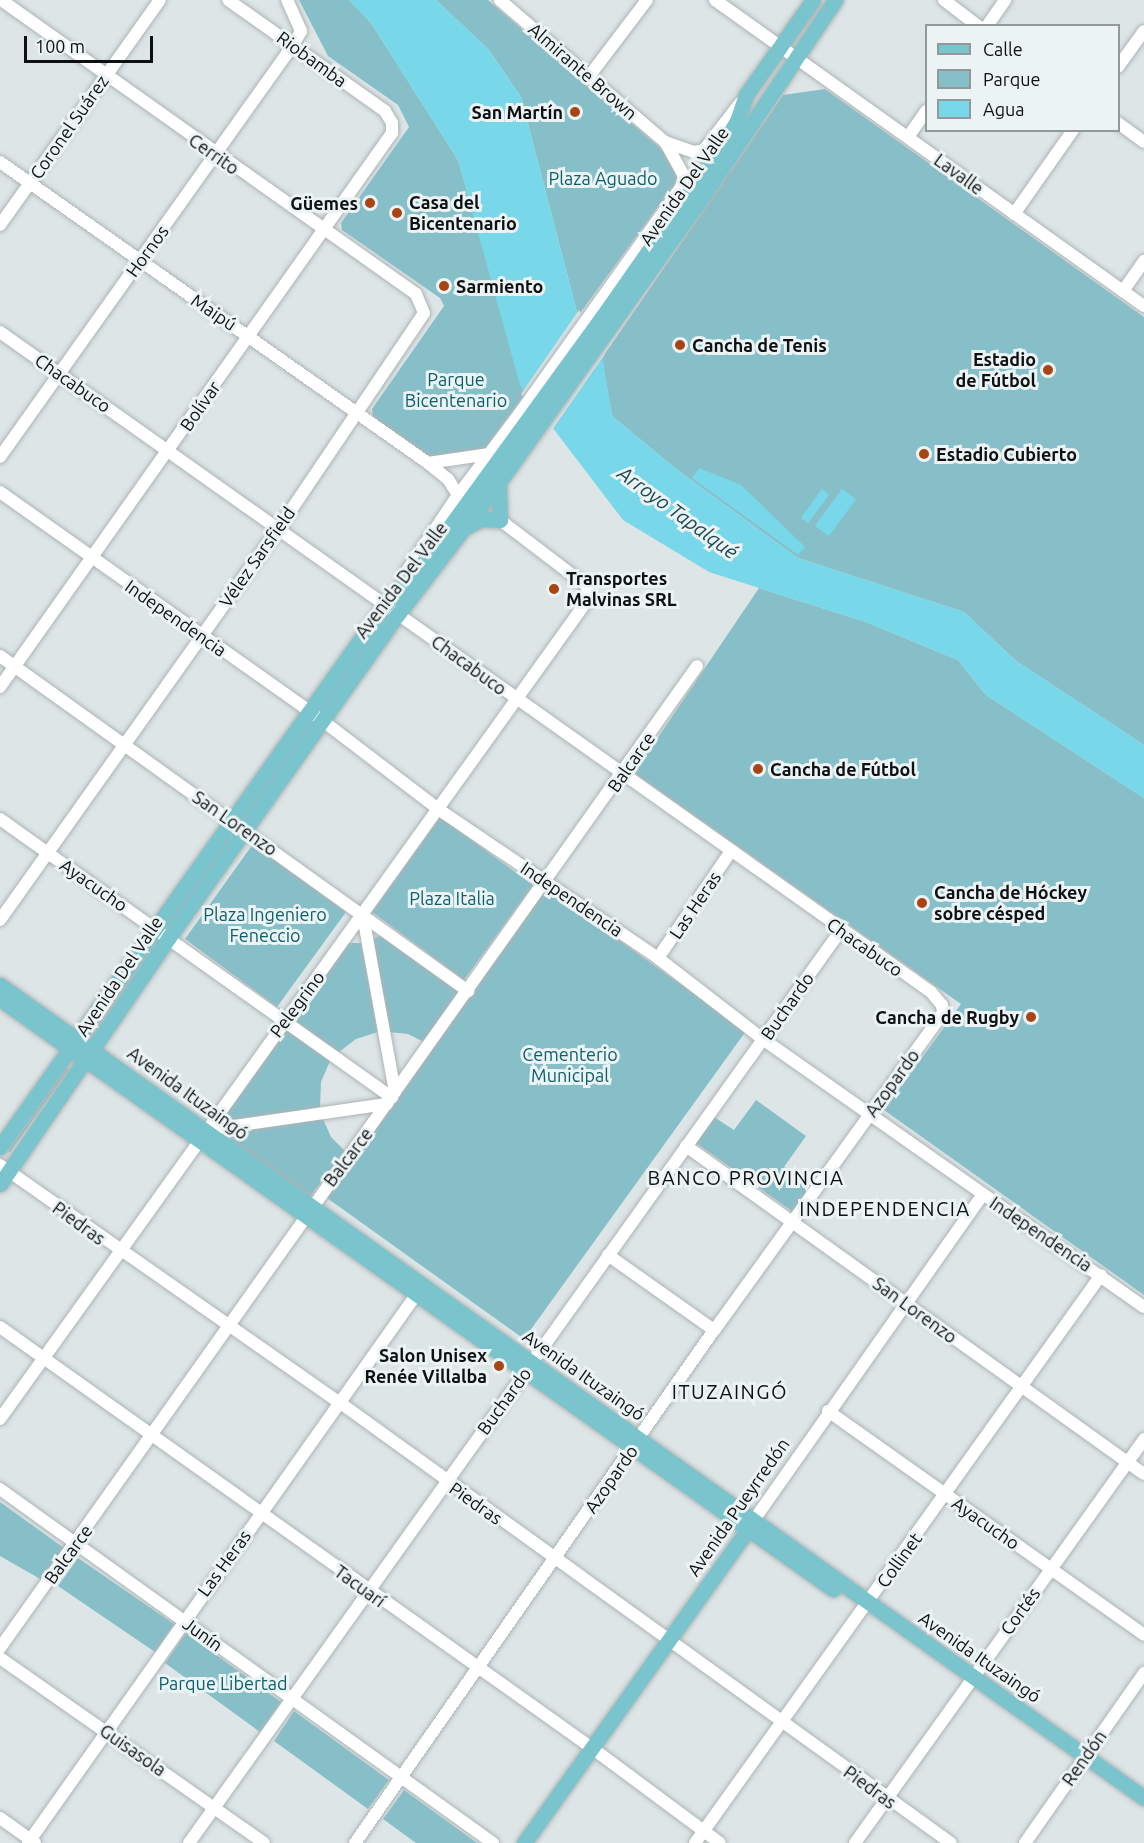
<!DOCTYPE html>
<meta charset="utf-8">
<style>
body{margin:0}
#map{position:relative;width:1144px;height:1843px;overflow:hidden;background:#dde5e7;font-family:Ubuntu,sans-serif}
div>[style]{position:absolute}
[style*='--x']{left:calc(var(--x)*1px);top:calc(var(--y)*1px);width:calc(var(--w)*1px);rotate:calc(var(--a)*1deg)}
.green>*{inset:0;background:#87bfc9}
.water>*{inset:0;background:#78d8e9}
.pier>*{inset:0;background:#dde5e7}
.roads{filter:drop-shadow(0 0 2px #adb4b5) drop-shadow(0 0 2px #adb4b5)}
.minor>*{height:12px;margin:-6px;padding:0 6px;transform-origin:6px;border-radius:6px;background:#fff}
.major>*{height:15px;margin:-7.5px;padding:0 7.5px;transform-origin:7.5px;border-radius:7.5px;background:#7ac4ce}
.dots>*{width:16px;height:16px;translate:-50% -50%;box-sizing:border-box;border:3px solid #ebf3f4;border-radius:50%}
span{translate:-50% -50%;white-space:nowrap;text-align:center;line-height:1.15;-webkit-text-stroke:6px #ebf3f4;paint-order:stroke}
.street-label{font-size:18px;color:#0e1011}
.poi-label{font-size:18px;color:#0e1011;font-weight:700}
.right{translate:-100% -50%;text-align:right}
.left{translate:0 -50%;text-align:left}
.park-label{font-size:18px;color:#0c5f6b}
.water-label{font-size:20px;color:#1b474e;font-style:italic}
.neighbourhood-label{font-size:20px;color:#0e1011;letter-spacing:1.5px}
.legend{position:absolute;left:925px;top:24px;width:195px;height:108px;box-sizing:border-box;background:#ebf3f4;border:2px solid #939899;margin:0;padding:8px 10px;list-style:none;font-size:18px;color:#0e1011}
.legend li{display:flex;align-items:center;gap:12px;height:30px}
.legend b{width:30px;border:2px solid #939899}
.scale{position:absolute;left:24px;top:36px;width:129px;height:27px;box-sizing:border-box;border:3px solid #0e1011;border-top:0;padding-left:8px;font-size:18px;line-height:21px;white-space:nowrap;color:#0e1011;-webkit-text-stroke:4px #ebf3f4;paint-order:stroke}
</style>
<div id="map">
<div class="green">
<i style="clip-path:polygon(299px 0,349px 0,371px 23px,458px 160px,525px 394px,483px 451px,432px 458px,373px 417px,372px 409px,444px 306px,440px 298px,342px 230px,341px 223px,409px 127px,398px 105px,328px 56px)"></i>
<i style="clip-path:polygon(436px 0,488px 0,665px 152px,679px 178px,578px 316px,521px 97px,489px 50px)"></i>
<i style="clip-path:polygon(825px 89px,1144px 317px,1144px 745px,1016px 661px,964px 612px,798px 558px,676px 469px,612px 416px,602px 358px,783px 95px)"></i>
<i style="clip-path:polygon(759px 588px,866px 622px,958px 660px,986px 695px,1144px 798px,1144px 1295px,884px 1110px,961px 1004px,634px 773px)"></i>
<i style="clip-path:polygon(440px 817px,533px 885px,464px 980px,372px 912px)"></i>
<i style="clip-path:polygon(253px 844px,346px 912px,277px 1007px,185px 939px)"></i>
<i style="clip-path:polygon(546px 888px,746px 1031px,524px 1339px,327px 1198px)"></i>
<i style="clip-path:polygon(381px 935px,461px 992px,424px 1042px,408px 1034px,389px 1032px,373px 939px)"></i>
<i style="clip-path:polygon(347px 943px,361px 943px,378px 1032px,356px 1039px,339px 1052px,291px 1019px)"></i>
<i style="clip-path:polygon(285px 1028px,330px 1061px,321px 1082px,320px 1108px,228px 1121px,227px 1109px)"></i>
<i style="clip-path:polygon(67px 1068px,69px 1069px,10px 1152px,8px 1151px)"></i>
<i style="clip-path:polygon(756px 1100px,806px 1136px,784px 1167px,811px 1186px,793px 1212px,696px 1143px,714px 1117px,734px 1130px)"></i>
<i style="clip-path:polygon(323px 1119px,331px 1137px,345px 1151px,310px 1197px,231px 1143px,229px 1132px)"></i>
<i style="clip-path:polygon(0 1502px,64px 1548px,42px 1580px,0 1556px)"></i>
<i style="clip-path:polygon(78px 1558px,174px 1624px,155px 1652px,58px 1586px)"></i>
<i style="clip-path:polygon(186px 1633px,281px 1702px,260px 1732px,165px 1663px)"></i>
<i style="clip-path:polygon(294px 1711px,389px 1780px,368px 1809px,274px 1741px)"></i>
<i style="clip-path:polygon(404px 1790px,477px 1843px,416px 1843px,383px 1819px)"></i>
</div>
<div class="water">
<i style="clip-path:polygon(349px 0,436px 0,489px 50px,521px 97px,578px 316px,601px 349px,612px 416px,676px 469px,798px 558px,964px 612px,1016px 661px,1144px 745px,1144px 798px,986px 695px,958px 660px,866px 622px,709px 572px,623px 520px,520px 385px,458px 160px,371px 23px)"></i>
<i style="clip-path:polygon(699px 468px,741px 485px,805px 547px,798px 555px,692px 478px)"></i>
<i style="clip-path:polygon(822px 489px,829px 495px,808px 523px,801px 518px)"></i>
<i style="clip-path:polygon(842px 489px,856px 499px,829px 536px,815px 526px)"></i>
</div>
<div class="pier">
<i style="clip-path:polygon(579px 310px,605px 354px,550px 433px,521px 394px)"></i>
</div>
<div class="roads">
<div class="minor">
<i style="--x:715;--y:0;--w:527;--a:35.5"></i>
<i style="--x:944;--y:0;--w:43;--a:37.4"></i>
<i style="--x:987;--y:26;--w:32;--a:-55"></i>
<i style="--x:1118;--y:67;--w:44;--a:-54.2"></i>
<i style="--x:590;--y:75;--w:94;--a:-52.8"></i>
<i style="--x:1118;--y:123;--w:32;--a:36"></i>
<i style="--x:908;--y:137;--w:32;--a:-55"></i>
<i style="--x:665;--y:142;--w:31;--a:19"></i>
<i style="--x:694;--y:152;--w:10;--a:-11"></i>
<i style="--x:704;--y:150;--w:59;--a:-52.5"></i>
<i style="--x:0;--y:162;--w:523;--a:35.12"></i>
<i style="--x:428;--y:463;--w:26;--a:39"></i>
<i style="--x:448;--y:479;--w:19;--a:58"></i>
<i style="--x:1014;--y:214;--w:103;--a:-54.9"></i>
<i style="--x:0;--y:225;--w:276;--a:-54.6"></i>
<i style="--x:1123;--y:291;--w:37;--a:-55"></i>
<i style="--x:0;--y:332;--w:1141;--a:35.33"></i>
<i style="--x:931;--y:992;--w:17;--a:50"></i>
<i style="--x:942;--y:1005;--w:8;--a:83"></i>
<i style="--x:943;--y:1013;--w:391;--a:125.8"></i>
<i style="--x:714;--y:1330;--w:626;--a:124.98"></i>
<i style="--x:0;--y:457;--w:506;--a:-54.58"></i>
<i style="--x:293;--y:45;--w:16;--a:-60"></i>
<i style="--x:301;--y:31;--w:34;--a:-114"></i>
<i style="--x:428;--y:463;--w:62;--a:-8.4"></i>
<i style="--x:0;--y:492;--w:396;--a:35.3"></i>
<i style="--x:323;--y:721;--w:145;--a:37.4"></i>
<i style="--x:438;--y:809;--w:266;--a:34.1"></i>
<i style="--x:658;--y:958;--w:134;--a:37.7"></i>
<i style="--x:764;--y:1040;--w:464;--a:35.1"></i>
<i style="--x:404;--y:575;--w:97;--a:-56"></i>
<i style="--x:458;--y:495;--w:103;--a:-52.9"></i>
<i style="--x:520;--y:413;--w:277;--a:-54.5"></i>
<i style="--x:681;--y:187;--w:11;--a:-75"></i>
<i style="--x:684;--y:176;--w:39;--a:-119"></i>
<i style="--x:665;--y:142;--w:218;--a:-139.3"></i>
<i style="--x:0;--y:656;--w:576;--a:35.6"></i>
<i style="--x:0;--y:687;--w:679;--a:-54.72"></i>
<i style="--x:392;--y:133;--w:10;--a:-90"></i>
<i style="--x:392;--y:123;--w:14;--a:-120"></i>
<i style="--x:385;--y:111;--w:192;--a:-144.7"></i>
<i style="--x:0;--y:819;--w:481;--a:35.4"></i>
<i style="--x:363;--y:916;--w:179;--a:79.7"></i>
<i style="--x:0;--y:920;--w:481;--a:-54.6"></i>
<i style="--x:279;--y:528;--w:259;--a:-56"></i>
<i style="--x:424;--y:313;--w:21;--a:-113"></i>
<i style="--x:416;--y:294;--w:509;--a:-144.68"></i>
<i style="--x:658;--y:958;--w:130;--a:-55.7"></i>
<i style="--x:206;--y:1130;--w:183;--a:-8.2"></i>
<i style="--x:686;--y:1146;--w:563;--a:35.61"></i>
<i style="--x:0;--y:1165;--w:414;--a:35"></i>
<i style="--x:339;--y:1402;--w:754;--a:35.78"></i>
<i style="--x:608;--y:1255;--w:130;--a:35.3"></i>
<i style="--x:0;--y:1327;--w:726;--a:35.42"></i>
<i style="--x:592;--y:1748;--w:159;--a:36.6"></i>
<i style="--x:828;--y:1411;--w:387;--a:35.3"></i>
<i style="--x:0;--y:1419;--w:1007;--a:-54.34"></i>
<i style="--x:587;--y:601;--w:14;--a:-86"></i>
<i style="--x:588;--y:587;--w:111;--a:-142.7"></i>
<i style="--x:0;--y:1489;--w:607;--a:35.68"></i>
<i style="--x:754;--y:1520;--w:398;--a:-54.9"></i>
<i style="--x:0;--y:1648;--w:1204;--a:-54.63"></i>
<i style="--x:0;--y:1658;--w:322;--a:35"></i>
<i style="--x:0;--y:1818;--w:43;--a:35.5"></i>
<i style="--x:28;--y:1843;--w:680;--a:-54.7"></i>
<i style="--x:189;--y:1843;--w:1122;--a:-54.47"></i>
<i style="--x:695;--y:1843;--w:698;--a:-54.44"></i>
<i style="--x:855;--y:1843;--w:497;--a:-54.4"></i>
<i style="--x:1025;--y:1843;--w:208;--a:-55"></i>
</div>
<div class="major">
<i style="--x:466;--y:527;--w:17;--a:-28"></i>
<i style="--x:481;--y:519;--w:19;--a:3"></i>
<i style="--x:500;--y:520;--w:38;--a:-92"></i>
<i style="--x:0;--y:985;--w:1403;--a:35.4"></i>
<i style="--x:0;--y:999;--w:1021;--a:35.31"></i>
<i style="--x:0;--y:1147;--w:665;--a:-54.61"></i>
<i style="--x:385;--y:605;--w:62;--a:-48.3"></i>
<i style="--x:426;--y:559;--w:299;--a:-54"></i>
<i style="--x:602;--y:317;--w:200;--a:-55"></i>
<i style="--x:717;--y:153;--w:38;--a:-58"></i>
<i style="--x:737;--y:121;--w:28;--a:-71"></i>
<i style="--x:746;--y:95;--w:116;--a:-54.8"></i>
<i style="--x:0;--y:1184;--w:299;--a:-55.6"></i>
<i style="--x:169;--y:937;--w:396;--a:-54.7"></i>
<i style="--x:398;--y:614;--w:166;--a:-52.6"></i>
<i style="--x:499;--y:482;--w:355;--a:-54.5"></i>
<i style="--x:705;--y:193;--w:233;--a:-56"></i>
<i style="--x:524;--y:1843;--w:393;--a:-54.5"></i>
</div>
</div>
<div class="dots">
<i style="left:575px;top:112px;background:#a94515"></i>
<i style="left:370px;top:203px;background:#a94515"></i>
<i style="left:397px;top:213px;background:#a94515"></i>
<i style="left:444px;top:286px;background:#a94515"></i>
<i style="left:680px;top:345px;background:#a94515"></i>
<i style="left:1048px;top:370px;background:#a94515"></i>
<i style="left:924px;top:454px;background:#a94515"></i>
<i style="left:554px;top:589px;background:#a94515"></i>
<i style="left:758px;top:769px;background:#a94515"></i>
<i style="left:922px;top:903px;background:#a94515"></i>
<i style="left:1031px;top:1017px;background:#a94515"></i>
<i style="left:499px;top:1366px;background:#a94515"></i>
</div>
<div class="street-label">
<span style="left:312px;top:59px;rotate:36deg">Riobamba</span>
<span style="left:583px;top:71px;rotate:41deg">Almirante Brown</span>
<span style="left:69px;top:127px;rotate:-55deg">Coronel Suárez</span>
<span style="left:214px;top:154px;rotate:35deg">Cerrito</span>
<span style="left:959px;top:174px;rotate:36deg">Lavalle</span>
<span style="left:684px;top:186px;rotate:-55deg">Avenida Del Valle</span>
<span style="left:147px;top:251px;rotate:-54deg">Hornos</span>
<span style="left:214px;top:312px;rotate:34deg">Maipú</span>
<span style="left:73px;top:383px;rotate:35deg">Chacabuco</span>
<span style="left:200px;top:406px;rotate:-55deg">Bolívar</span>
<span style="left:257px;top:557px;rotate:-55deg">Vélez Sarsfield</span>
<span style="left:401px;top:580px;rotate:-53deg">Avenida Del Valle</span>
<span style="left:176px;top:618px;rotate:35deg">Independencia</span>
<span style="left:469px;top:665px;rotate:36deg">Chacabuco</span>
<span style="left:631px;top:762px;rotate:-55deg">Balcarce</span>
<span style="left:235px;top:823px;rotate:35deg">San Lorenzo</span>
<span style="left:94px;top:885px;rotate:35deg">Ayacucho</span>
<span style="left:572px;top:899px;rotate:34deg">Independencia</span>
<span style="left:695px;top:905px;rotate:-56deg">Las Heras</span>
<span style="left:865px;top:947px;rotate:35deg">Chacabuco</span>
<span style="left:119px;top:976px;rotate:-56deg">Avenida Del Valle</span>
<span style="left:297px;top:1004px;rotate:-53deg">Pelegrino</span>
<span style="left:787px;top:1006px;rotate:-55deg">Buchardo</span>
<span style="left:892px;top:1083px;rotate:-54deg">Azopardo</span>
<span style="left:188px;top:1093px;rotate:36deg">Avenida Ituzaingó</span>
<span style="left:348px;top:1157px;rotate:-53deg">Balcarce</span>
<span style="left:79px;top:1223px;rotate:36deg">Piedras</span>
<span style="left:1041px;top:1234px;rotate:34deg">Independencia</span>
<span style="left:915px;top:1310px;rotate:36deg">San Lorenzo</span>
<span style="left:584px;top:1375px;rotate:35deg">Avenida Ituzaingó</span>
<span style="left:504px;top:1401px;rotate:-54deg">Buchardo</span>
<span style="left:611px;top:1479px;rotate:-55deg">Azopardo</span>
<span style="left:476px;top:1503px;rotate:35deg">Piedras</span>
<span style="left:738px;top:1507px;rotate:-55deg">Avenida Pueyrredón</span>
<span style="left:986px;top:1523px;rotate:35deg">Ayacucho</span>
<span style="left:68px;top:1554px;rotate:-54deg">Balcarce</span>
<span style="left:899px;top:1560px;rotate:-54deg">Collinet</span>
<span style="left:224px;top:1563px;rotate:-54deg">Las Heras</span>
<span style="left:360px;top:1586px;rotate:36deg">Tacuarí</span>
<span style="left:1020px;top:1611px;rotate:-54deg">Cortés</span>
<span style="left:203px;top:1634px;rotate:36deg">Junín</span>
<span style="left:980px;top:1657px;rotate:35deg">Avenida Ituzaingó</span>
<span style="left:133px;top:1750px;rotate:35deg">Guisasola</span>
<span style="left:1084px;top:1758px;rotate:-55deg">Rendón</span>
<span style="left:870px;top:1787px;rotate:36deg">Piedras</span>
</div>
<div class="poi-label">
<span class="right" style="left:563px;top:112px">San Martín</span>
<span class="right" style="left:358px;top:203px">Güemes</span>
<span class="left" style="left:409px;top:213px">Casa del<br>Bicentenario</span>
<span class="left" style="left:456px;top:286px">Sarmiento</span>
<span class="left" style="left:692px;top:345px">Cancha de Tenis</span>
<span class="right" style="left:1036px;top:370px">Estadio<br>de Fútbol</span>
<span class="left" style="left:936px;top:454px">Estadio Cubierto</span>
<span class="left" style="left:566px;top:589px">Transportes<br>Malvinas SRL</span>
<span class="left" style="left:770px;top:769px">Cancha de Fútbol</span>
<span class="left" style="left:934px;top:903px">Cancha de Hóckey<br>sobre césped</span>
<span class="right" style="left:1019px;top:1017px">Cancha de Rugby</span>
<span class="right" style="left:487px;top:1366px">Salon Unisex<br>Renée Villalba</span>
</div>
<div class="park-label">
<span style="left:603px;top:178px">Plaza Aguado</span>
<span style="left:456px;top:390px">Parque<br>Bicentenario</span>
<span style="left:452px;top:898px">Plaza Italia</span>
<span style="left:265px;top:925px">Plaza Ingeniero<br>Feneccio</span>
<span style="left:570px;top:1065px">Cementerio<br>Municipal</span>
<span style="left:223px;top:1683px">Parque Libertad</span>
</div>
<div class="water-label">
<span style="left:678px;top:512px;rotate:36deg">Arroyo Tapalqué</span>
</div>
<div class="neighbourhood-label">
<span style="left:746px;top:1177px">BANCO PROVINCIA</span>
<span style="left:885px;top:1208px">INDEPENDENCIA</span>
<span style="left:730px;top:1391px">ITUZAINGÓ</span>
</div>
<ul class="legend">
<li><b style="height:8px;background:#7ac4ce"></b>Calle</li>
<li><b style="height:16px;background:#87bfc9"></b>Parque</li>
<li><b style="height:16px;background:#78d8e9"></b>Agua</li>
</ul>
<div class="scale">100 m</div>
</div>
